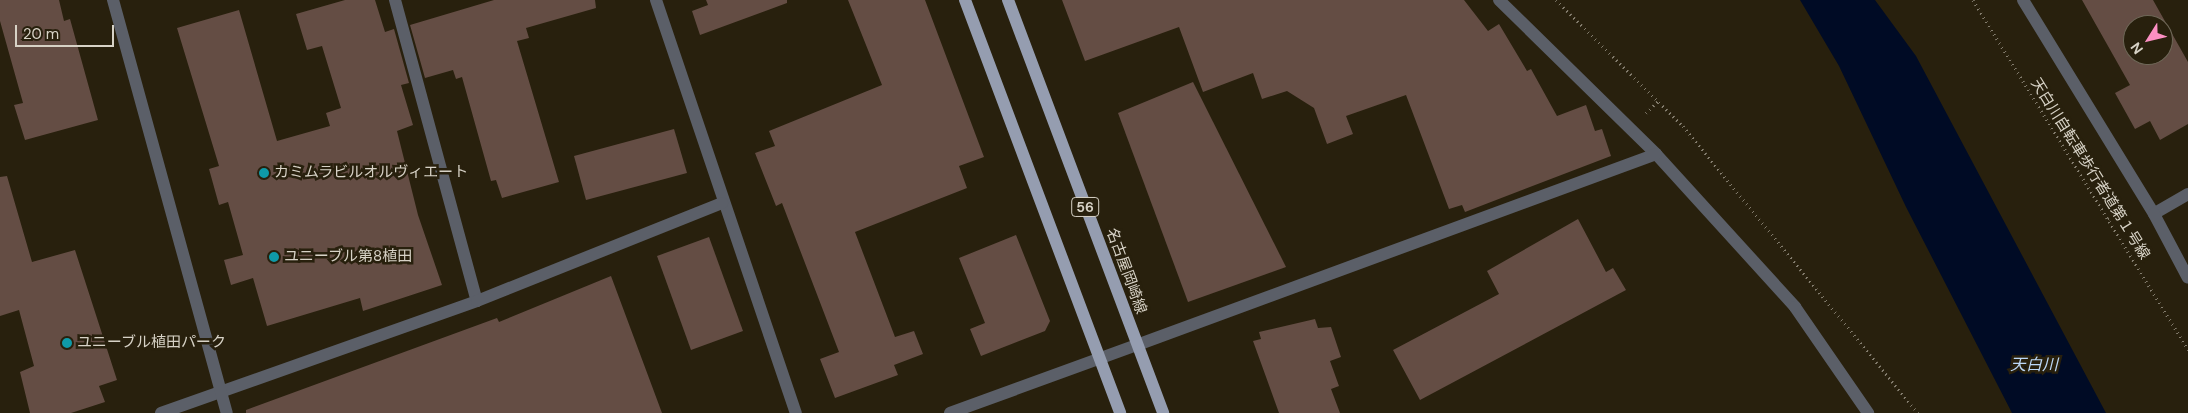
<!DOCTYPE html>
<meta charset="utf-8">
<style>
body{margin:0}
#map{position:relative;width:2188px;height:413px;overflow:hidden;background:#28200d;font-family:"DM Sans","Noto Sans JP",sans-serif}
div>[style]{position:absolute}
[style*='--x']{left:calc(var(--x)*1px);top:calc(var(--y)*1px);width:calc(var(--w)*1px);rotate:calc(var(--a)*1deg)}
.water>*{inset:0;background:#000b25}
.building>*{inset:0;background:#644d44}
.path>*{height:3px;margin-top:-1.5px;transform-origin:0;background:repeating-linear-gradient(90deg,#837c6d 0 1px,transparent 0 5px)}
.minor>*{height:12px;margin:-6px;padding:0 6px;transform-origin:6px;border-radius:6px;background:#5b5f68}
.tertiary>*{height:12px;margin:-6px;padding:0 6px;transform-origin:6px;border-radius:6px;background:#5b5f68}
.primary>*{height:12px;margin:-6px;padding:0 6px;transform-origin:6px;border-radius:6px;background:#959db0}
.dots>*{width:14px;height:14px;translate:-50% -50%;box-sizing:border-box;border:2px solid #28200d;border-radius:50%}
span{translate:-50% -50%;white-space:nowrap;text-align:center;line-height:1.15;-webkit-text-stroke:5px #28200d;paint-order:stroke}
.shield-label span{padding:1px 4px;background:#28200d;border:1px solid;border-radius:4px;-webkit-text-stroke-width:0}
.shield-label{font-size:14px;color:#d7d2c6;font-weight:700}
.street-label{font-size:15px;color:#d7d2c6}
.poi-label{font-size:15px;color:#d7d2c6}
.left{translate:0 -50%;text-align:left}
.water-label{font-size:16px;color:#bcd8f8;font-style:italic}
.north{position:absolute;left:2123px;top:15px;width:50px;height:50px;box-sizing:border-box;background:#28200d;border:1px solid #6e6757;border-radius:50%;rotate:234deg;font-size:14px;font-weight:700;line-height:20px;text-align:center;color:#d7d2c6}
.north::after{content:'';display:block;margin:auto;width:18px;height:22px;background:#fc8fc3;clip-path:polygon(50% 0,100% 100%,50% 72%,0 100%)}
.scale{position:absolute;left:15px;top:25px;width:99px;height:22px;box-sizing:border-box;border:2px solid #d7d2c6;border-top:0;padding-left:6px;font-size:15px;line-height:18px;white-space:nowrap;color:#d7d2c6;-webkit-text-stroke:4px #28200d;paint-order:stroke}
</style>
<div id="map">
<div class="water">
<i style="clip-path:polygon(1800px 0,1875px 0,1916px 56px,2106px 413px,2012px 413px,1906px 207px,1839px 66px)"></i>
</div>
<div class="building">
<i style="clip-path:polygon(0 0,59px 0,64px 21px,70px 19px,98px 120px,25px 140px,14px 105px,23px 103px,0 21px)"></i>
<i style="clip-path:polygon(345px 0,375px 0,385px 32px,394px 29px,409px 83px,401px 85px,413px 125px,397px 131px,418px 215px,442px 285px,363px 311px,360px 298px,267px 326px,253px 278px,231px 285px,224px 260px,243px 255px,228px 202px,219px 205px,209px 169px,219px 166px,177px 28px,239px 10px,277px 141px,330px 126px,326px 113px,341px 108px,322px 46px,307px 50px,296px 14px)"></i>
<i style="clip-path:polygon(494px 0,595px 0,596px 8px,526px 28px,529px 38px,517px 41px,559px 182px,502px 198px,496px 180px,491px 181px,462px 77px,456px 79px,453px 70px,425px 78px,410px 25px)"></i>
<i style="clip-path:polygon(706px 0,787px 0,787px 3px,700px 35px,692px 11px,708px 5px)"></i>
<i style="clip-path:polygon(848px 0,925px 0,984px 157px,959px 166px,967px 188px,855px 232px,895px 337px,914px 331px,923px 354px,894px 365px,898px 375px,835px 398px,820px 359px,839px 352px,782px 203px,776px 206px,755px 153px,775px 146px,769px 131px,882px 85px)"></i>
<i style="clip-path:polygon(1062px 0,1464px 0,1488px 31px,1499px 24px,1527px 71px,1531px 69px,1557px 116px,1586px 105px,1595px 131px,1602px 129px,1611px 156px,1465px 212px,1462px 205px,1449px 209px,1406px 95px,1346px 116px,1353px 134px,1327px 144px,1314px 108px,1287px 91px,1262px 99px,1253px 73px,1203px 92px,1179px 27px,1085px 61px)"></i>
<i style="clip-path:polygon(evenodd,2082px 0,2153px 0,2188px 62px,2188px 124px,2160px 140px,2150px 121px,2135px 129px,2115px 93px,2130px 85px,2082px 0,2133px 25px,2163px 25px,2163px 55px,2133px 55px,2133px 25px)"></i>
<i style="clip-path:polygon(1193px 82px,1286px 267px,1188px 302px,1118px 113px)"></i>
<i style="clip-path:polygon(674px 129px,687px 173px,586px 200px,574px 156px)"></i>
<i style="clip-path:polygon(7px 176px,32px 262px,75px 250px,117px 380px,99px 386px,105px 402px,71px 413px,30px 413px,20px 372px,34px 366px,19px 310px,0 316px,0 177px)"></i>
<i style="clip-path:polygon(1578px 219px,1606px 272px,1613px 268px,1626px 290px,1420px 400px,1393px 350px,1499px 294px,1487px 271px)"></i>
<i style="clip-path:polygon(1016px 235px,1050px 321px,1045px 331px,981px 356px,970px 329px,985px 323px,959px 258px)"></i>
<i style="clip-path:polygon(709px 237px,743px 331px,691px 350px,657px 256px)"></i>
<i style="clip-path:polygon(611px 276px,662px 413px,246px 413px,246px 410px,497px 318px,499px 322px)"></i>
<i style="clip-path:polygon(1315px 319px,1318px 328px,1331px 327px,1341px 357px,1330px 361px,1339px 386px,1331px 389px,1340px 413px,1279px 413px,1253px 341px,1261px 339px,1259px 332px)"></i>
</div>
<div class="path">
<i style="--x:1556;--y:0;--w:179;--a:44.8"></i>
<i style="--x:1683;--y:126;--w:371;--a:50.7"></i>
<i style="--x:1973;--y:0;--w:411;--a:58.4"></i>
<i style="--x:1646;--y:113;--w:17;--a:-45"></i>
<i style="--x:2108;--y:219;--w:19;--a:-36"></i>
</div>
<div class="minor">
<i style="--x:395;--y:0;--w:312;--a:74.8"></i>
<i style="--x:656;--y:0;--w:436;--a:71.3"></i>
<i style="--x:1499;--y:0;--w:220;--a:44.4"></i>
<i style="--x:1656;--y:154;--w:207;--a:47.7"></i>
<i style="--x:1795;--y:307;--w:129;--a:55.4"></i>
<i style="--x:2023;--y:0;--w:251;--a:58.5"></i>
<i style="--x:2188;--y:194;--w:39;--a:150"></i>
<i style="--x:2154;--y:214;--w:72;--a:62"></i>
<i style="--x:1137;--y:345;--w:553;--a:-20.2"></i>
<i style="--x:161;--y:413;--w:335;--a:-19.5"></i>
<i style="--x:477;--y:301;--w:264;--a:-21.8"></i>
</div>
<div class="tertiary">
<i style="--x:113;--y:0;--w:428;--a:74.6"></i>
<i style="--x:950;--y:413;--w:199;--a:-20"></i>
</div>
<div class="primary">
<i style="--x:965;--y:0;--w:441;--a:69.4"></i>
<i style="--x:1008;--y:0;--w:441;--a:69.4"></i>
</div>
<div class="dots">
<i style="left:264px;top:173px;background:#0f9aa8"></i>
<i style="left:274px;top:257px;background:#0f9aa8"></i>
<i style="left:67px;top:343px;background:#0f9aa8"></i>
</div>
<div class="shield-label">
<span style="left:1085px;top:207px">56</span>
</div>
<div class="street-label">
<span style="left:2090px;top:169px;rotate:58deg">天白川自転車歩行者道第１号線</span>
<span style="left:1126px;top:271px;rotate:70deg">名古屋岡崎線</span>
</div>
<div class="poi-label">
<span class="left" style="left:274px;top:173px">カミムラビルオルヴィエート</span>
<span class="left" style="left:284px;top:257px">ユニーブル第8植田</span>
<span class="left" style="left:77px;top:343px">ユニーブル植田パーク</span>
</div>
<div class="water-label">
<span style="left:2034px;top:365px">天白川</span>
</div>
<div class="north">N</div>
<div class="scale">20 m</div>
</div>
